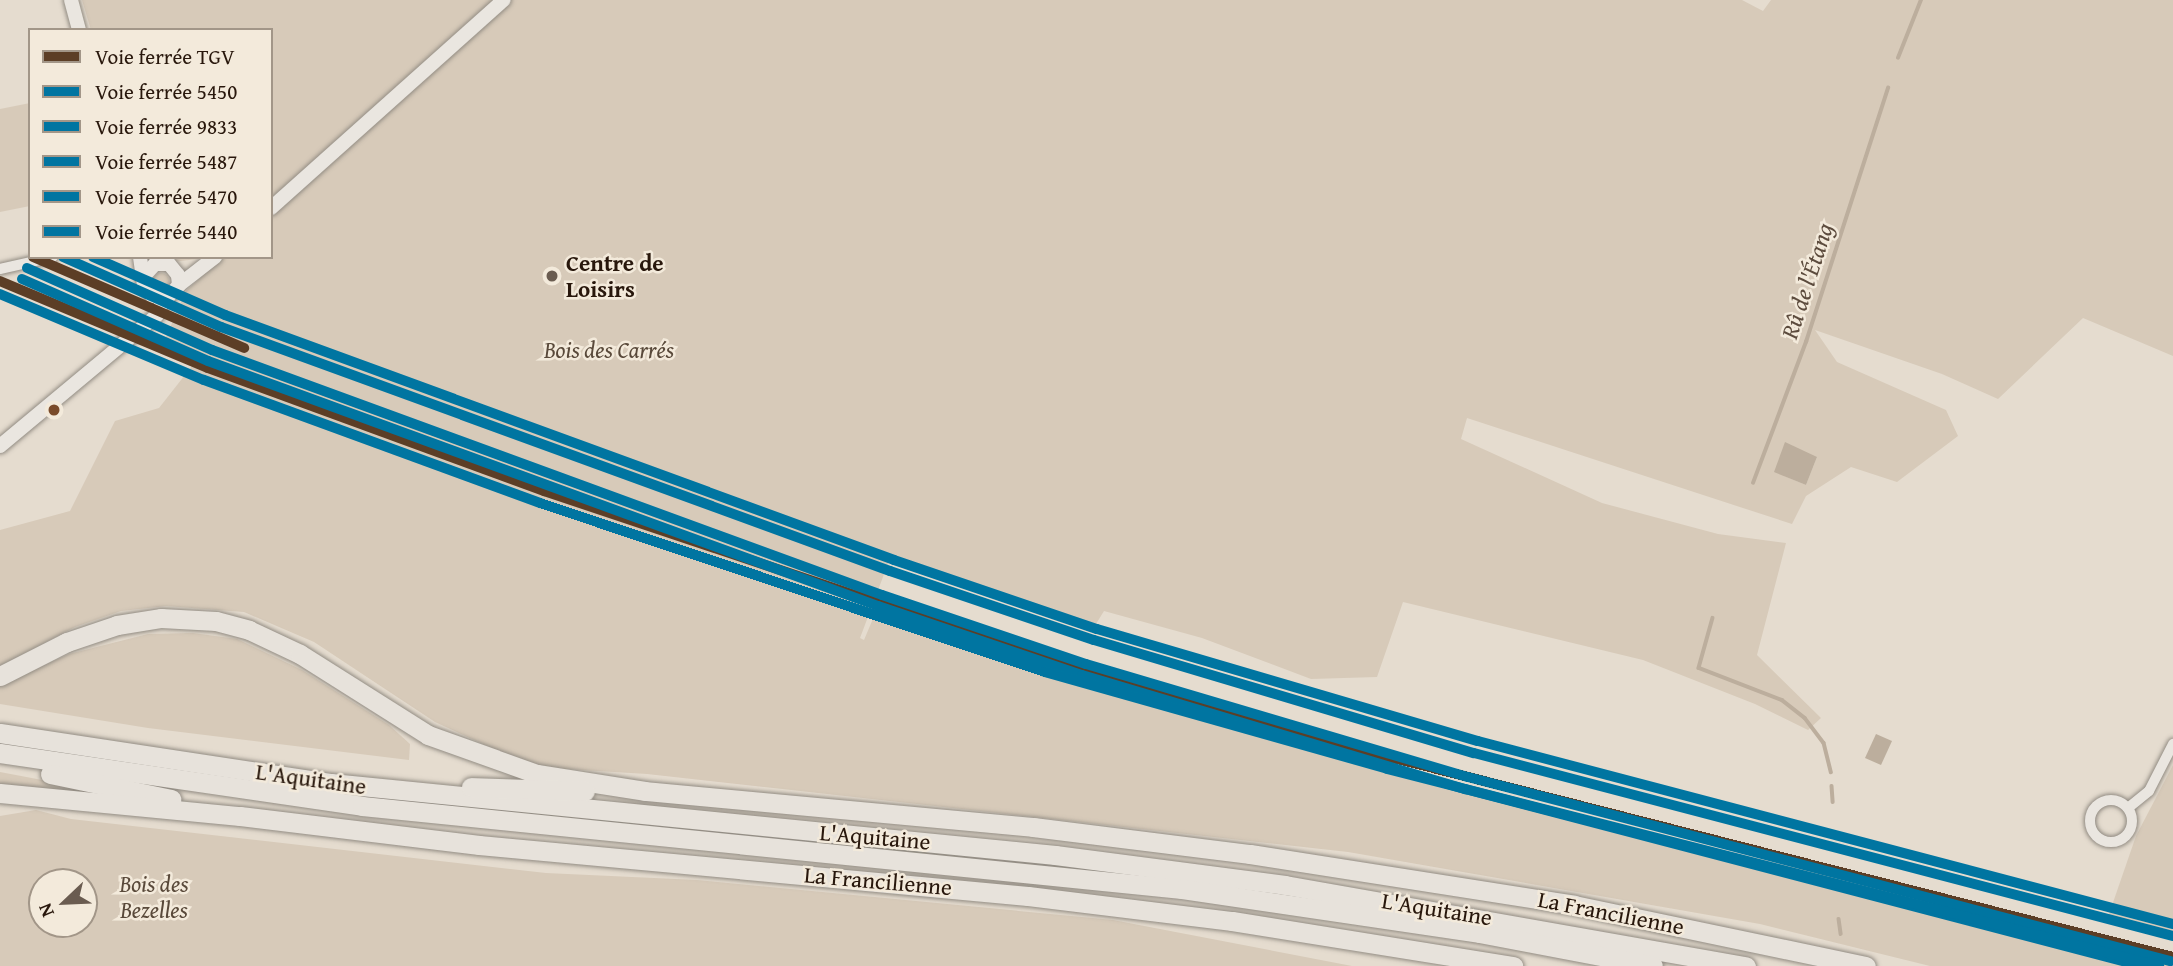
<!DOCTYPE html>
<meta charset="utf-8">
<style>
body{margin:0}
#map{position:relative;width:2173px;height:966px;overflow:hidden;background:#e5dccf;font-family:"Gentium Book Plus",serif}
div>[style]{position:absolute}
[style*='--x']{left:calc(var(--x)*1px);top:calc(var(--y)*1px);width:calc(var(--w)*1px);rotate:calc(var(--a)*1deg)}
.green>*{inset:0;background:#d7cab9}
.round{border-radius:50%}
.water>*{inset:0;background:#bcae9d}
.stream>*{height:3.5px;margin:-1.75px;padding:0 1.75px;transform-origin:1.75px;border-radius:1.75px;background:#bcae9d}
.roads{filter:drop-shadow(0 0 2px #928c83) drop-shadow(0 0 2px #928c83)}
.street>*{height:10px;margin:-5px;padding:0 5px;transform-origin:5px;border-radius:5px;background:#eae6e0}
.street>.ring{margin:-5px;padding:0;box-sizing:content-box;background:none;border:10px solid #eae6e0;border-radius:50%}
.secondary>*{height:14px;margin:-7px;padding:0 7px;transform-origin:7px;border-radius:7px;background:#eae6e0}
.highway>*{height:19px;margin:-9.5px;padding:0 9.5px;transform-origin:9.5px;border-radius:9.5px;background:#e7e2db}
.rail-1>*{height:10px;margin:-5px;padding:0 5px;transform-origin:5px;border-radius:5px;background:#5c3e26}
.rail-2>*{height:10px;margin:-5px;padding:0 5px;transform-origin:5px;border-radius:5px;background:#0075a1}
.rail-3>*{height:10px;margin:-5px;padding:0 5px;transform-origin:5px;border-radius:5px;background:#0075a1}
.rail-4>*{height:10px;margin:-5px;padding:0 5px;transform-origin:5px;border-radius:5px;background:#0075a1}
.rail-5>*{height:10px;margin:-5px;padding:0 5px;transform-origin:5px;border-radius:5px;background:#0075a1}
.rail-6>*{height:10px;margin:-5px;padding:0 5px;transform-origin:5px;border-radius:5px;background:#0075a1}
.dots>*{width:19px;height:19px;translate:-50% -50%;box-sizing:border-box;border:4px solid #f3eadb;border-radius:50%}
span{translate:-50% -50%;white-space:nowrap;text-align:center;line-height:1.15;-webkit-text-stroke:5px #f3eadb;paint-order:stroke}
.poi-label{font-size:23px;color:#28170c;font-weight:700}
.left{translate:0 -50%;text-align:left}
.park-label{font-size:23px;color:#59493a;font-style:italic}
.street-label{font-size:23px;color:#28170c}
.water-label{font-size:24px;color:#5c4b3d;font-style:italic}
.legend{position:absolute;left:28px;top:28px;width:245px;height:231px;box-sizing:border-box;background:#f3eadb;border:2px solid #a29688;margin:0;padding:9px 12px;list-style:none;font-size:21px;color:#28170c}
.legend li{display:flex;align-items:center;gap:14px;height:35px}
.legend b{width:35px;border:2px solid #a29688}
.north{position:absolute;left:28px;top:868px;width:70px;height:70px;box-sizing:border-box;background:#f3eadb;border:2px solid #a29688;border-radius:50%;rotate:247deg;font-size:19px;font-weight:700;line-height:28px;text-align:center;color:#28170c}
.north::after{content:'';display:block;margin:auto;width:24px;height:32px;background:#6a5c50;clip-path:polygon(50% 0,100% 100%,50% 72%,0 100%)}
</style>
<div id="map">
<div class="green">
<i style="clip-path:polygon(evenodd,82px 0,1742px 0,1763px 11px,1771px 0,2173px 0,2173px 356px,2083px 318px,1998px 399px,1942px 374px,1815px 330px,1837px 362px,1946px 410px,1958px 436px,1897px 482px,1851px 467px,1806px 496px,1792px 524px,1467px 418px,1461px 439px,1602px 503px,1718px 534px,1786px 543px,1757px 655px,1821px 718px,1808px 730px,1755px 704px,1643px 660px,1403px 602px,1377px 677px,1311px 679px,1202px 638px,1104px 611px,1091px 632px,889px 561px,860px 638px,864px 640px,875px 614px,979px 651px,1373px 765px,2081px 937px,2173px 961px,2173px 966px,1930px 966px,1760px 924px,1348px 852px,647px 774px,533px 767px,435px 722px,314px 642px,244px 612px,166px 606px,121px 611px,75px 627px,0 666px,0 530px,70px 511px,115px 421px,159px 408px,192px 366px,166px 337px,186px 291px,211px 268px,205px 258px,173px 262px,160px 257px,271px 257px,271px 30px,91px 30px,82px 0,1817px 457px,1806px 485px,1784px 476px,1817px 457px)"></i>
<i style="clip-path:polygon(30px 103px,30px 206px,0 212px,0 109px)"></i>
<i class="round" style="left:153px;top:273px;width:16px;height:16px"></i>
<i style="clip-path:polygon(193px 633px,237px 639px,302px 670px,389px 725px,410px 744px,409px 760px,148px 728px,0 704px,0 685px,69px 654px,148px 634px)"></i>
<i style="clip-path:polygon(2173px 765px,2173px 937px,2108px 917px,2136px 836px)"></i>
<i style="clip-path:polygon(0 772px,100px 791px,127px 798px,0 785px)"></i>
<i style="clip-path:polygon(evenodd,36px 810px,71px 819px,546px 873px,697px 880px,1113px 920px,1352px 966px,0 966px,0 816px,36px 810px,42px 882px,84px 882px,84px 924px,42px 924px,42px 882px)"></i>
</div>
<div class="water">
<i style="clip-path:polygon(1785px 442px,1817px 457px,1806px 485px,1774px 472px)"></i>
<i style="clip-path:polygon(1876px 734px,1892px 741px,1881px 765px,1865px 758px)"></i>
</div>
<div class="stream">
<i style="--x:1898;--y:58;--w:62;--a:-68.4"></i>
<i style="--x:1753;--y:483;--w:151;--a:-69.4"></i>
<i style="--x:1806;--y:342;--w:267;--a:-72.1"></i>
<i style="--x:1713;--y:618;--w:52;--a:105.6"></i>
<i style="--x:1699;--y:668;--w:89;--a:21.1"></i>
<i style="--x:1782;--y:700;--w:29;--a:38"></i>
<i style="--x:1805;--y:718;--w:31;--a:53"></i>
<i style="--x:1824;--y:743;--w:30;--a:76"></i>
<i style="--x:1832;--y:786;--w:16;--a:86"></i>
<i style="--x:1839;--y:919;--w:15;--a:82"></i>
</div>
<div class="roads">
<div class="street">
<i style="--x:0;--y:269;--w:54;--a:-12.8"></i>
<i class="ring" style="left:2090px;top:800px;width:32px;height:32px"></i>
<i style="--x:2128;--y:808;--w:27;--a:-39"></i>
<i style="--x:2149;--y:791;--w:53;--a:-62.9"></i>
</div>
<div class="secondary">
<i style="--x:71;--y:0;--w:31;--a:75"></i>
<i style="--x:271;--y:208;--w:312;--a:-41.8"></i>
<i style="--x:140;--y:257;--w:27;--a:82"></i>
<i style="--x:144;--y:284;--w:14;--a:56"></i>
<i style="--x:152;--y:296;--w:16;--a:4"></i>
<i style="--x:168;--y:297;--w:16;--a:-47"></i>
<i style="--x:179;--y:285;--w:10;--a:-96"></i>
<i style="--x:178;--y:275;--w:14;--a:-129"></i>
<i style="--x:169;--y:264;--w:14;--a:180"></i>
<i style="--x:155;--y:264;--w:15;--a:132"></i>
<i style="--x:179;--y:285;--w:46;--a:-37.9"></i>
<i style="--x:0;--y:446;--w:204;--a:-39.8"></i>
<i style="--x:157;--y:315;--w:17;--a:-69"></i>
</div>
<div class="highway">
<i style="--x:0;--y:676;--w:75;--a:-26.9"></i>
<i style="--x:67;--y:642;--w:53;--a:-18.8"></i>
<i style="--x:117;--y:625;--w:45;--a:-9"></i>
<i style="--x:161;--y:618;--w:55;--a:3.1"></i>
<i style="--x:216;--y:621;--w:34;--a:15"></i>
<i style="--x:249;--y:630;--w:56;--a:25.2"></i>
<i style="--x:300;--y:654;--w:151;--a:32.3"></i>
<i style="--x:428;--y:735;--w:116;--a:19.7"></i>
<i style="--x:537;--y:774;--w:109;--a:8.9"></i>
<i style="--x:645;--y:791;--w:390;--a:5.3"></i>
<i style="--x:1033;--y:827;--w:219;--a:7.1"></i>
<i style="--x:1250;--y:854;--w:328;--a:8.9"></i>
<i style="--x:1574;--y:905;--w:298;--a:11.8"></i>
<i style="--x:0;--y:733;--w:335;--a:8.6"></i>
<i style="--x:331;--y:783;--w:728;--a:5.68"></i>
<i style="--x:1055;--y:855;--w:232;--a:7.4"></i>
<i style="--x:1285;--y:885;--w:468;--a:10"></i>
<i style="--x:0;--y:753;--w:366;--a:8.3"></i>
<i style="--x:362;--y:806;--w:824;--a:5.78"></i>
<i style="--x:1182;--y:889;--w:300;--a:8.4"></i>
<i style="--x:1479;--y:933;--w:177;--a:10.7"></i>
<i style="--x:50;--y:774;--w:124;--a:11.7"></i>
<i style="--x:471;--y:787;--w:114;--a:2"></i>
<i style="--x:0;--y:793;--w:241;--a:5.5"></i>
<i style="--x:240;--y:816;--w:241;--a:6.9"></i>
<i style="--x:479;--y:845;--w:551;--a:5.31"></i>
<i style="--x:1028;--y:896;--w:206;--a:7"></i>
<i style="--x:1232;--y:921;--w:285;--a:9.1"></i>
</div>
</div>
<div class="rail-1">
<i style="--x:33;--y:257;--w:230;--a:23.3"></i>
<i style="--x:0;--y:281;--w:225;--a:22.7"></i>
<i style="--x:208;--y:368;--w:358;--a:20.1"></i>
<i style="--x:544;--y:491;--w:533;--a:18.5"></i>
<i style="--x:1049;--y:660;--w:355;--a:15.9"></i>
<i style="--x:1390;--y:757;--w:808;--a:14.33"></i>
</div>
<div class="rail-2">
<i style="--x:27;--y:268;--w:202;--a:23.9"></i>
<i style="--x:212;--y:350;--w:713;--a:20.09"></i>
<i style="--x:882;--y:595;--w:215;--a:18.7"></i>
<i style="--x:1086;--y:664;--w:398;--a:16.5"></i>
<i style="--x:1468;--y:777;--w:726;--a:14.69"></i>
</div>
<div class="rail-3">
<i style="--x:63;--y:257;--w:173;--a:23.9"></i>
<i style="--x:221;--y:327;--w:712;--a:20.04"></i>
<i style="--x:890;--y:571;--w:215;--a:18.7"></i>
<i style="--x:1094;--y:640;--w:396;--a:16.6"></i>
<i style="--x:1474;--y:753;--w:723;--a:14.67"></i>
</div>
<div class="rail-4">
<i style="--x:22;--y:279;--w:203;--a:23.8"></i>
<i style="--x:208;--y:361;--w:713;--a:20.09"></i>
<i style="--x:878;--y:606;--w:215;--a:18.7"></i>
<i style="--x:1082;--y:675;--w:400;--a:16.6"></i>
<i style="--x:1465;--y:789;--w:699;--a:14.67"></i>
</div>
<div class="rail-5">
<i style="--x:93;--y:257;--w:144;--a:23.7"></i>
<i style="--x:225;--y:315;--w:712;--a:20.11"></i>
<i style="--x:894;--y:560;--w:214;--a:18.8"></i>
<i style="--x:1097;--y:629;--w:397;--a:16.4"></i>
<i style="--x:1478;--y:741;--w:719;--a:14.75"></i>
</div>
<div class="rail-6">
<i style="--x:0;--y:294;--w:221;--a:22.9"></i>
<i style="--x:204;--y:380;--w:358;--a:20.1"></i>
<i style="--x:540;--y:503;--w:533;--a:18.5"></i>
<i style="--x:1045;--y:672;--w:355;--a:15.8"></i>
<i style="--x:1387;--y:769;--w:797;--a:14.32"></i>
</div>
<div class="dots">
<i style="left:552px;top:276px;background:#6a5c50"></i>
<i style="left:54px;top:410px;background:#7a4b2a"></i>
</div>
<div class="poi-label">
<span class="left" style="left:566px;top:276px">Centre de<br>Loisirs</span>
</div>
<div class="park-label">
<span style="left:609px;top:350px">Bois des Carrés</span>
<span style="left:154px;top:897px">Bois des<br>Bezelles</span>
</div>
<div class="street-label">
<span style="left:311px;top:779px;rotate:8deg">L'Aquitaine</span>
<span style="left:875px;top:837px;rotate:5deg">L'Aquitaine</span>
<span style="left:878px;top:881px;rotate:5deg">La Francilienne</span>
<span style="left:1437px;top:909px;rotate:9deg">L'Aquitaine</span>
<span style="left:1611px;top:913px;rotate:11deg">La Francilienne</span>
</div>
<div class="water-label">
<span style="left:1807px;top:281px;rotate:-72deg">Rû de l'Étang</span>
</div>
<ul class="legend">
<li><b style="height:9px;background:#5c3e26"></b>Voie ferrée TGV</li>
<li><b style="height:9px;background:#0075a1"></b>Voie ferrée 5450</li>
<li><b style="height:9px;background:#0075a1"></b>Voie ferrée 9833</li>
<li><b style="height:9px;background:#0075a1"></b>Voie ferrée 5487</li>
<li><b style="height:9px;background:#0075a1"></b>Voie ferrée 5470</li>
<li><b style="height:9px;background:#0075a1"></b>Voie ferrée 5440</li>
</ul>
<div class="north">N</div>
</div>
